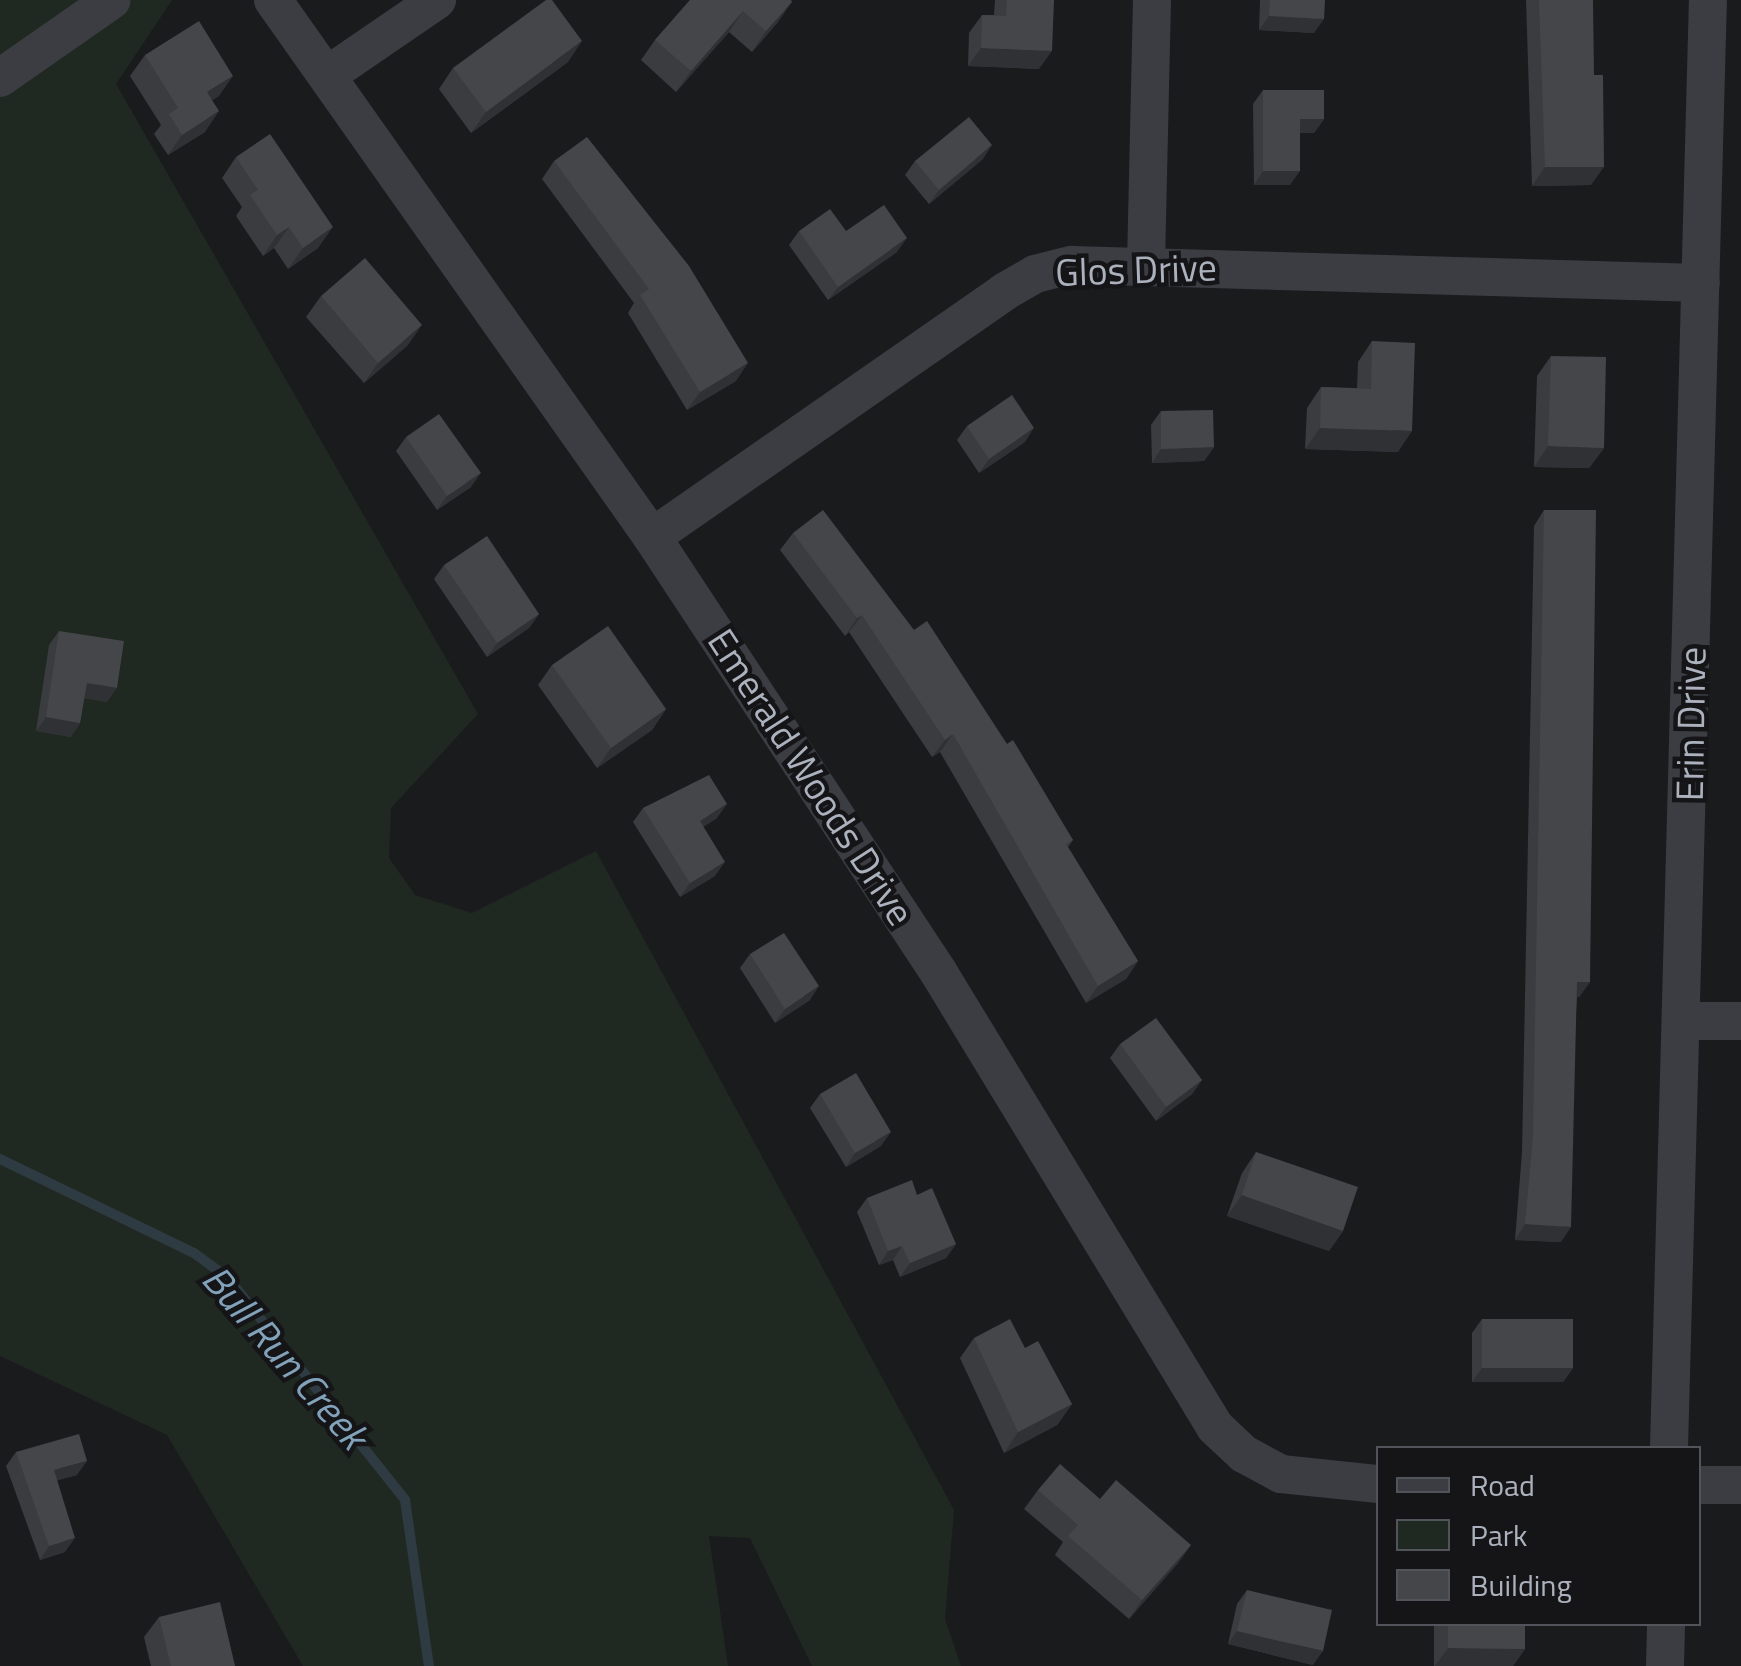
<!DOCTYPE html>
<style>
body{margin:0}
#map{position:relative;width:1741px;height:1666px;overflow:hidden;background:#1a1b1d;font-family:"Titillium Web",sans-serif}
div>[style]{position:absolute}
[style*='--x']{left:calc(var(--x)*1px);top:calc(var(--y)*1px);width:calc(var(--w)*1px);rotate:calc(var(--a)*1deg)}
.green>*{inset:0;background:#202921}
.stream>*{height:10px;margin:-5px;padding:0 5px;transform-origin:5px;border-radius:5px;background:#2f3b43}
.minor>*{height:38px;margin:-19px;padding:0 19px;transform-origin:19px;border-radius:19px;background:#3b3d43}
.wall>*{inset:0;background:#3a3c40}
.shaded-wall>*{inset:0;background:#303134}
.building>*{inset:0;background:#44464a}
span{translate:-50% -50%;white-space:nowrap;text-align:center;line-height:1.15;-webkit-text-stroke:9px #151518;paint-order:stroke}
.street-label{font-size:38px;color:#acb2bd}
.water-label{font-size:40px;color:#82a2ba;font-style:italic}
.legend{position:absolute;left:1376px;top:1446px;width:325px;height:180px;box-sizing:border-box;background:#151518;border:2px solid #51545a;margin:0;padding:12px 18px;list-style:none;font-size:30px;color:#acb2bd}
.legend li{display:flex;align-items:center;gap:20px;height:50px}
.legend b{width:50px;border:2px solid #51545a}
</style>
<div id="map">
<div class="green">
<i style="clip-path:polygon(0 0,172px 0,116px 84px,478px 714px,391px 808px,389px 858px,415px 895px,472px 913px,596px 851px,954px 1510px,945px 1619px,961px 1666px,812px 1666px,750px 1538px,709px 1536px,728px 1666px,303px 1666px,167px 1435px,0 1356px)"></i>
</div>
<div class="stream">
<i style="--x:0;--y:1159;--w:216;--a:25.9"></i>
<i style="--x:194;--y:1253;--w:42;--a:36.3"></i>
<i style="--x:228;--y:1278;--w:284;--a:51.4"></i>
<i style="--x:405;--y:1500;--w:168;--a:81.8"></i>
</div>
<div class="minor">
<i style="--x:273;--y:0;--w:657;--a:54.79"></i>
<i style="--x:652;--y:537;--w:522;--a:56.64"></i>
<i style="--x:939;--y:973;--w:531;--a:58.7"></i>
<i style="--x:1215;--y:1427;--w:40;--a:43"></i>
<i style="--x:1244;--y:1454;--w:42;--a:28.4"></i>
<i style="--x:1281;--y:1474;--w:98;--a:5.9"></i>
<i style="--x:329;--y:74;--w:131;--a:-34.4"></i>
<i style="--x:0;--y:78;--w:136;--a:-34.9"></i>
<i style="--x:1146;--y:264;--w:264;--a:-88.7"></i>
<i style="--x:652;--y:537;--w:429;--a:-34.8"></i>
<i style="--x:1004;--y:292;--w:36;--a:-30"></i>
<i style="--x:1035;--y:274;--w:38;--a:-14"></i>
<i style="--x:1072;--y:265;--w:629;--a:1.64"></i>
<i style="--x:1684;--y:1021;--w:57;--a:0"></i>
<i style="--x:1669;--y:1448;--w:1449;--a:-88.46"></i>
<i style="--x:1698;--y:1485;--w:43;--a:0"></i>
<i style="--x:1665;--y:1666;--w:42;--a:-88.6"></i>
</div>
<div class="wall">
<i style="clip-path:polygon(690px 0,791px 0,778px 22px,752px 52px,729px 32px,676px 92px,641px 60px,655px 40px)"></i>
<i style="clip-path:polygon(995px 0,1054px 0,1039px 69px,968px 66px,969px 33px,982px 15px,994px 15px)"></i>
<i style="clip-path:polygon(1260px 0,1325px 0,1314px 33px,1259px 30px)"></i>
<i style="clip-path:polygon(1526px 0,1593px 0,1591px 185px,1532px 186px)"></i>
<i style="clip-path:polygon(145px 55px,219px 96px,212px 100px,205px 132px,168px 155px,154px 134px,161px 125px,130px 76px)"></i>
<i style="clip-path:polygon(568px 62px,471px 133px,439px 89px,453px 68px)"></i>
<i style="clip-path:polygon(1263px 90px,1324px 119px,1314px 133px,1300px 133px,1290px 185px,1254px 185px,1253px 104px)"></i>
<i style="clip-path:polygon(236px 157px,318px 248px,288px 269px,274px 248px,263px 256px,236px 216px,242px 207px,222px 178px)"></i>
<i style="clip-path:polygon(983px 159px,929px 204px,905px 175px,915px 161px)"></i>
<i style="clip-path:polygon(554px 161px,736px 381px,687px 410px,628px 313px,634px 303px,542px 179px)"></i>
<i style="clip-path:polygon(799px 231px,846px 231px,897px 252px,828px 300px,789px 245px)"></i>
<i style="clip-path:polygon(321px 296px,408px 345px,364px 383px,306px 317px)"></i>
<i style="clip-path:polygon(1372px 341px,1398px 452px,1305px 449px,1307px 408px,1321px 387px,1357px 388px,1358px 362px)"></i>
<i style="clip-path:polygon(1551px 356px,1604px 448px,1589px 468px,1534px 467px,1537px 376px)"></i>
<i style="clip-path:polygon(1161px 411px,1214px 447px,1204px 461px,1152px 463px,1151px 425px)"></i>
<i style="clip-path:polygon(967px 426px,1025px 442px,979px 473px,957px 440px)"></i>
<i style="clip-path:polygon(406px 437px,471px 487px,437px 510px,396px 451px)"></i>
<i style="clip-path:polygon(1544px 510px,1590px 982px,1579px 997px,1577px 997px,1561px 1242px,1515px 1240px,1522px 1152px,1534px 526px)"></i>
<i style="clip-path:polygon(793px 533px,914px 630px,1007px 744px,1073px 840px,1068px 847px,1138px 961px,1126px 979px,1086px 1003px,940px 752px,932px 757px,849px 632px,845px 636px,780px 550px)"></i>
<i style="clip-path:polygon(444px 565px,539px 614px,529px 628px,487px 657px,434px 579px)"></i>
<i style="clip-path:polygon(59px 631px,107px 702px,84px 698px,80px 723px,71px 737px,36px 731px,49px 645px)"></i>
<i style="clip-path:polygon(552px 665px,666px 709px,652px 730px,597px 768px,538px 685px)"></i>
<i style="clip-path:polygon(643px 808px,717px 818px,703px 827px,715px 876px,680px 897px,633px 822px)"></i>
<i style="clip-path:polygon(750px 954px,810px 1000px,775px 1023px,740px 968px)"></i>
<i style="clip-path:polygon(1120px 1044px,1202px 1080px,1192px 1094px,1156px 1121px,1110px 1058px)"></i>
<i style="clip-path:polygon(820px 1094px,881px 1146px,846px 1167px,810px 1108px)"></i>
<i style="clip-path:polygon(1256px 1152px,1343px 1231px,1329px 1251px,1227px 1216px,1242px 1173px)"></i>
<i style="clip-path:polygon(917px 1195px,956px 1244px,946px 1258px,900px 1277px,893px 1260px,879px 1265px,857px 1212px,867px 1198px)"></i>
<i style="clip-path:polygon(1482px 1319px,1573px 1368px,1563px 1382px,1472px 1382px,1472px 1333px)"></i>
<i style="clip-path:polygon(974px 1338px,1025px 1348px,1072px 1404px,1057px 1425px,1004px 1453px,960px 1358px)"></i>
<i style="clip-path:polygon(16px 1452px,77px 1475px,57px 1480px,65px 1552px,40px 1560px,6px 1466px)"></i>
<i style="clip-path:polygon(1038px 1490px,1100px 1499px,1191px 1545px,1178px 1563px,1129px 1619px,1055px 1555px,1063px 1542px,1024px 1509px)"></i>
<i style="clip-path:polygon(1247px 1590px,1313px 1665px,1228px 1644px,1237px 1604px)"></i>
<i style="clip-path:polygon(159px 1617px,235px 1666px,151px 1666px,144px 1637px)"></i>
<i style="clip-path:polygon(1434px 1624px,1525px 1624px,1525px 1649px,1513px 1666px,1434px 1666px)"></i>
</div>
<div class="shaded-wall">
<i style="clip-path:polygon(792px 2px,778px 22px,752px 52px,766px 31px)"></i>
<i style="clip-path:polygon(743px 11px,729px 32px,676px 92px,691px 71px)"></i>
<i style="clip-path:polygon(1269px 16px,1324px 19px,1314px 33px,1259px 30px)"></i>
<i style="clip-path:polygon(582px 41px,568px 62px,471px 133px,486px 112px)"></i>
<i style="clip-path:polygon(981px 48px,1052px 51px,1039px 69px,968px 66px)"></i>
<i style="clip-path:polygon(233px 76px,219px 96px,192px 113px,207px 92px)"></i>
<i style="clip-path:polygon(219px 111px,205px 132px,168px 155px,182px 135px)"></i>
<i style="clip-path:polygon(1300px 119px,1324px 119px,1314px 133px,1290px 133px)"></i>
<i style="clip-path:polygon(992px 145px,983px 159px,929px 204px,939px 190px)"></i>
<i style="clip-path:polygon(1545px 167px,1604px 167px,1591px 185px,1532px 186px)"></i>
<i style="clip-path:polygon(1263px 171px,1300px 171px,1290px 185px,1254px 185px)"></i>
<i style="clip-path:polygon(289px 227px,274px 248px,263px 256px,277px 235px)"></i>
<i style="clip-path:polygon(333px 227px,318px 248px,288px 269px,303px 248px)"></i>
<i style="clip-path:polygon(907px 238px,897px 252px,828px 300px,838px 287px)"></i>
<i style="clip-path:polygon(422px 325px,408px 345px,364px 383px,378px 363px)"></i>
<i style="clip-path:polygon(748px 363px,736px 381px,687px 410px,700px 392px)"></i>
<i style="clip-path:polygon(1034px 428px,1025px 442px,979px 473px,989px 459px)"></i>
<i style="clip-path:polygon(1320px 428px,1412px 431px,1398px 452px,1305px 449px)"></i>
<i style="clip-path:polygon(1548px 446px,1604px 448px,1589px 468px,1534px 467px)"></i>
<i style="clip-path:polygon(1214px 447px,1204px 461px,1152px 463px,1161px 449px)"></i>
<i style="clip-path:polygon(481px 473px,471px 487px,437px 510px,447px 496px)"></i>
<i style="clip-path:polygon(539px 614px,529px 628px,487px 657px,497px 643px)"></i>
<i style="clip-path:polygon(862px 615px,849px 632px,845px 636px,857px 618px)"></i>
<i style="clip-path:polygon(87px 683px,117px 688px,107px 702px,77px 697px)"></i>
<i style="clip-path:polygon(666px 709px,652px 730px,597px 768px,611px 748px)"></i>
<i style="clip-path:polygon(46px 717px,80px 723px,71px 737px,36px 731px)"></i>
<i style="clip-path:polygon(953px 734px,940px 752px,932px 757px,945px 740px)"></i>
<i style="clip-path:polygon(727px 804px,717px 818px,690px 835px,700px 821px)"></i>
<i style="clip-path:polygon(725px 862px,715px 876px,680px 897px,690px 883px)"></i>
<i style="clip-path:polygon(1138px 961px,1126px 979px,1086px 1003px,1098px 986px)"></i>
<i style="clip-path:polygon(1577px 982px,1590px 982px,1579px 997px,1567px 997px)"></i>
<i style="clip-path:polygon(819px 986px,810px 1000px,775px 1023px,785px 1009px)"></i>
<i style="clip-path:polygon(1202px 1080px,1192px 1094px,1156px 1121px,1166px 1107px)"></i>
<i style="clip-path:polygon(891px 1132px,881px 1146px,846px 1167px,855px 1153px)"></i>
<i style="clip-path:polygon(1242px 1195px,1343px 1231px,1329px 1251px,1227px 1216px)"></i>
<i style="clip-path:polygon(1525px 1224px,1571px 1227px,1561px 1242px,1515px 1240px)"></i>
<i style="clip-path:polygon(956px 1244px,946px 1258px,900px 1277px,910px 1263px)"></i>
<i style="clip-path:polygon(902px 1246px,893px 1260px,879px 1265px,888px 1251px)"></i>
<i style="clip-path:polygon(1482px 1368px,1573px 1368px,1563px 1382px,1472px 1382px)"></i>
<i style="clip-path:polygon(1072px 1404px,1057px 1425px,1004px 1453px,1018px 1432px)"></i>
<i style="clip-path:polygon(87px 1461px,77px 1475px,45px 1484px,54px 1470px)"></i>
<i style="clip-path:polygon(75px 1538px,65px 1552px,40px 1560px,49px 1546px)"></i>
<i style="clip-path:polygon(1191px 1545px,1178px 1563px,1129px 1619px,1142px 1600px)"></i>
<i style="clip-path:polygon(1237px 1631px,1323px 1651px,1313px 1665px,1228px 1644px)"></i>
<i style="clip-path:polygon(1448px 1648px,1525px 1649px,1513px 1666px,1435px 1666px)"></i>
</div>
<div class="building">
<i style="clip-path:polygon(546px 0,552px 0,582px 41px,486px 112px,453px 68px)"></i>
<i style="clip-path:polygon(690px 0,791px 0,792px 2px,766px 31px,743px 11px,691px 71px,655px 40px)"></i>
<i style="clip-path:polygon(1007px 0,1054px 0,1052px 51px,981px 48px,982px 15px,1006px 16px)"></i>
<i style="clip-path:polygon(1270px 0,1325px 0,1324px 19px,1269px 16px)"></i>
<i style="clip-path:polygon(1539px 0,1593px 0,1594px 75px,1603px 75px,1604px 167px,1545px 167px)"></i>
<i style="clip-path:polygon(199px 21px,233px 76px,207px 92px,219px 111px,182px 135px,169px 114px,178px 108px,145px 55px)"></i>
<i style="clip-path:polygon(1263px 90px,1324px 90px,1324px 119px,1300px 119px,1300px 171px,1263px 171px)"></i>
<i style="clip-path:polygon(969px 117px,992px 145px,939px 190px,915px 161px)"></i>
<i style="clip-path:polygon(270px 134px,333px 227px,303px 248px,289px 227px,277px 235px,250px 195px,258px 190px,236px 157px)"></i>
<i style="clip-path:polygon(587px 137px,689px 266px,748px 363px,700px 392px,640px 295px,649px 289px,554px 161px)"></i>
<i style="clip-path:polygon(884px 205px,907px 238px,838px 287px,799px 231px,830px 209px,846px 231px)"></i>
<i style="clip-path:polygon(365px 258px,422px 325px,378px 363px,321px 296px)"></i>
<i style="clip-path:polygon(1372px 341px,1415px 343px,1412px 431px,1320px 428px,1321px 387px,1371px 389px)"></i>
<i style="clip-path:polygon(1551px 356px,1606px 357px,1604px 448px,1548px 446px)"></i>
<i style="clip-path:polygon(1012px 395px,1034px 428px,989px 459px,967px 426px)"></i>
<i style="clip-path:polygon(1213px 410px,1214px 447px,1161px 449px,1161px 411px)"></i>
<i style="clip-path:polygon(439px 414px,481px 473px,447px 496px,406px 437px)"></i>
<i style="clip-path:polygon(823px 510px,914px 630px,927px 621px,1007px 744px,1013px 740px,1073px 840px,1066px 844px,1138px 961px,1098px 986px,953px 734px,945px 740px,862px 615px,857px 618px,793px 533px)"></i>
<i style="clip-path:polygon(1544px 510px,1596px 510px,1590px 982px,1577px 982px,1571px 1227px,1525px 1224px,1533px 1136px)"></i>
<i style="clip-path:polygon(487px 536px,539px 614px,497px 643px,444px 565px)"></i>
<i style="clip-path:polygon(608px 626px,666px 709px,611px 748px,552px 665px)"></i>
<i style="clip-path:polygon(59px 631px,124px 641px,117px 688px,87px 683px,80px 723px,46px 717px)"></i>
<i style="clip-path:polygon(709px 775px,727px 804px,700px 821px,725px 862px,690px 883px,643px 808px)"></i>
<i style="clip-path:polygon(784px 933px,819px 986px,785px 1009px,750px 954px)"></i>
<i style="clip-path:polygon(1156px 1018px,1202px 1080px,1166px 1107px,1120px 1044px)"></i>
<i style="clip-path:polygon(856px 1073px,891px 1132px,855px 1153px,820px 1094px)"></i>
<i style="clip-path:polygon(1256px 1152px,1358px 1187px,1343px 1231px,1242px 1195px)"></i>
<i style="clip-path:polygon(912px 1180px,917px 1195px,932px 1188px,956px 1244px,910px 1263px,902px 1246px,888px 1251px,867px 1198px)"></i>
<i style="clip-path:polygon(1010px 1319px,1025px 1348px,1038px 1341px,1072px 1404px,1018px 1432px,974px 1338px)"></i>
<i style="clip-path:polygon(1482px 1319px,1573px 1319px,1573px 1368px,1482px 1368px)"></i>
<i style="clip-path:polygon(79px 1434px,87px 1461px,54px 1470px,75px 1538px,49px 1546px,16px 1452px)"></i>
<i style="clip-path:polygon(1060px 1464px,1100px 1499px,1116px 1480px,1191px 1545px,1142px 1600px,1068px 1536px,1078px 1525px,1038px 1490px)"></i>
<i style="clip-path:polygon(1247px 1590px,1332px 1610px,1323px 1651px,1237px 1631px)"></i>
<i style="clip-path:polygon(220px 1602px,235px 1666px,171px 1666px,159px 1617px)"></i>
<i style="clip-path:polygon(1448px 1624px,1525px 1624px,1525px 1649px,1448px 1648px)"></i>
</div>
<div class="street-label">
<span style="left:1136px;top:270px;rotate:-2deg">Glos Drive</span>
<span style="left:1691px;top:724px;rotate:-89deg">Erin Drive</span>
<span style="left:811px;top:777px;rotate:57deg">Emerald Woods Drive</span>
</div>
<div class="water-label">
<span style="left:285px;top:1357px;rotate:49deg">Bull Run Creek</span>
</div>
<ul class="legend">
<li><b style="height:12px;background:#3b3d43"></b>Road</li>
<li><b style="height:28px;background:#202921"></b>Park</li>
<li><b style="height:28px;background:#44464a"></b>Building</li>
</ul>
</div>
